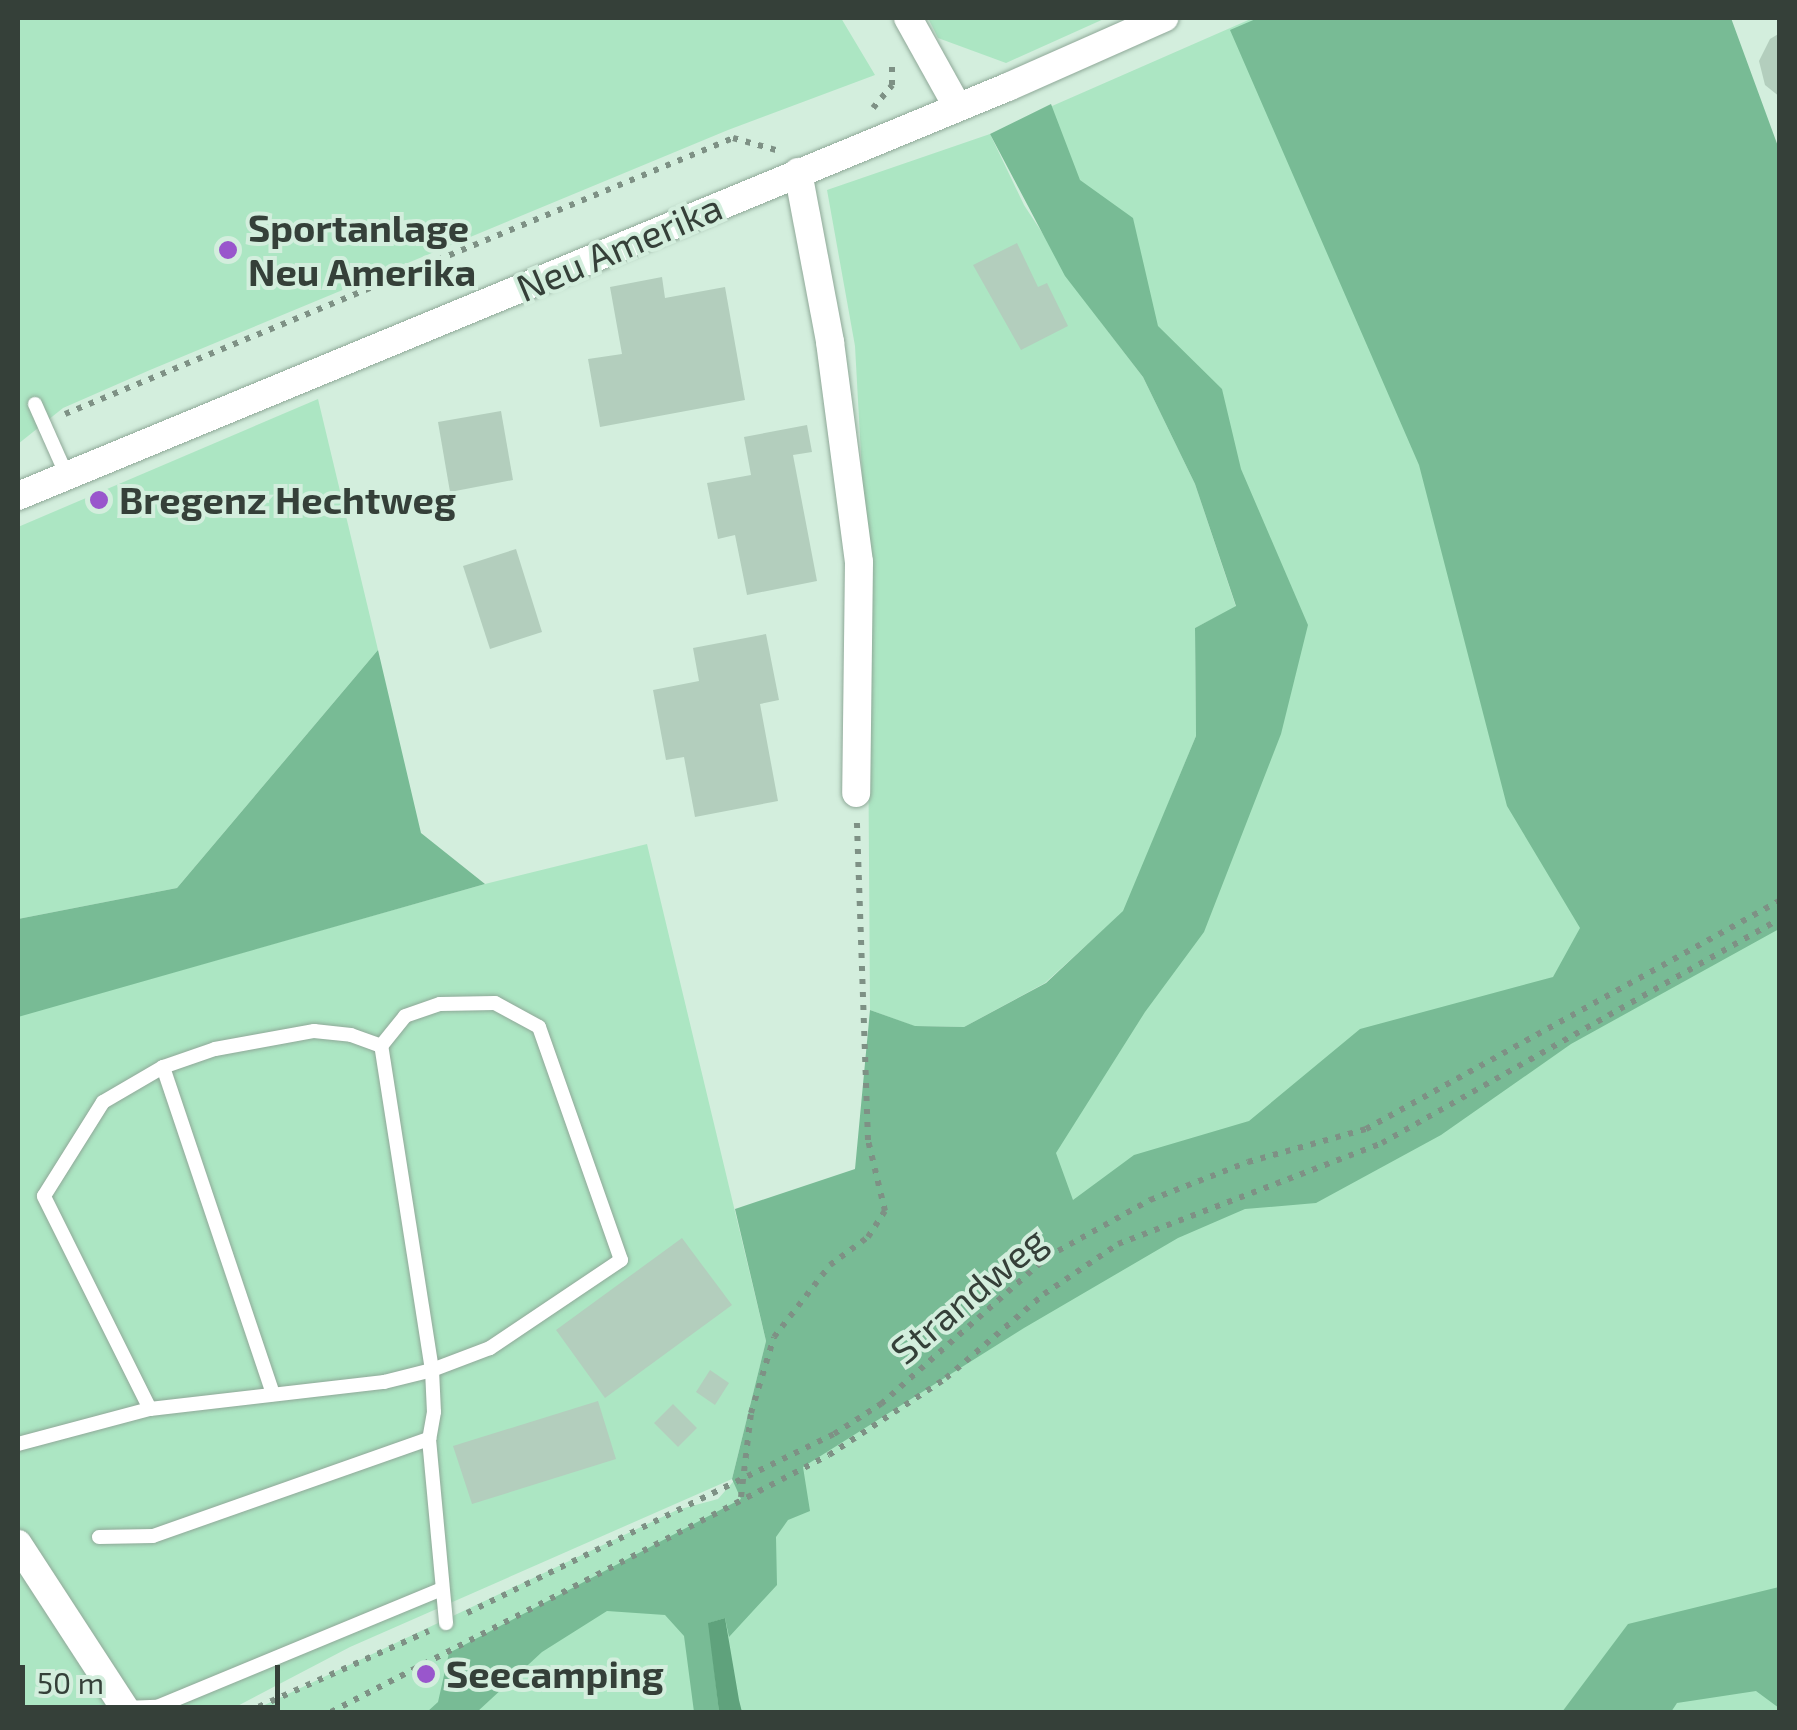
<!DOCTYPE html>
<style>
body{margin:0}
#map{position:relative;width:1797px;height:1730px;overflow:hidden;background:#d3eedd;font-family:"Exo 2",sans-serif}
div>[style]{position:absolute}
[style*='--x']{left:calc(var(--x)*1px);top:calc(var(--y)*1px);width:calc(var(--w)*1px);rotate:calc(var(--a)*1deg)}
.green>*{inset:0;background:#ace6c3}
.forest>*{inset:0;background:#78bb95}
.water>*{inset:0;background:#5fa27c}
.building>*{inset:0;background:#b3cebd}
.path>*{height:6px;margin-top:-3px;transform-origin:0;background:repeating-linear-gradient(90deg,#7e9185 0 5px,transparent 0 13px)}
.roads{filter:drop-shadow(0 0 2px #8fa898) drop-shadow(0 0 2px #8fa898)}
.lane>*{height:14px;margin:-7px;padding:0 7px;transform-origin:7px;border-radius:7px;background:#fff}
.street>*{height:28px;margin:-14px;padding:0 14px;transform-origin:14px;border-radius:14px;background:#fff}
.dots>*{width:28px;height:28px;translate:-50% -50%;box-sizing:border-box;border:5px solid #d3eedd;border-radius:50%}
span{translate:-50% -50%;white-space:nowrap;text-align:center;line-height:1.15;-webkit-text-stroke:8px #d3eedd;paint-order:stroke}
.poi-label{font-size:38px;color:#354039;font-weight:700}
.left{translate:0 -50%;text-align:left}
.street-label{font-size:38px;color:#354039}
.frame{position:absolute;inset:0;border:20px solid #354039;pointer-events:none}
.scale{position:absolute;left:20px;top:1665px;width:260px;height:45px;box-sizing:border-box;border:5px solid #354039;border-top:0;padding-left:12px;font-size:30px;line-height:35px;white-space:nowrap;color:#354039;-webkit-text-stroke:8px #d3eedd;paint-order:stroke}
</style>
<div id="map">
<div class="green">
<i style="clip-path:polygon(18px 18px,841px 18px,875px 75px,728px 130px,150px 370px,63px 408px,18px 444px)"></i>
<i style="clip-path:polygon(928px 18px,1106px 18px,1006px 63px,938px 38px)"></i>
<i style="clip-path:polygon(1253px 18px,1707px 18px,1780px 243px,1779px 1712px,250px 1712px,677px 1510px,718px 1499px,1018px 1156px,1237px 678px,1241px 583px,1027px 117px)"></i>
<i style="clip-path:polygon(990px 134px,1024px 205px,1100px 321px,1143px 377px,1195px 484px,1236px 607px,1195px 628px,1196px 736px,1124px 911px,1045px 983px,964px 1027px,914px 1026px,870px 1010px,867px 564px,855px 346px,827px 190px)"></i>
<i style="clip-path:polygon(318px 399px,378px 650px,177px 888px,18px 919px,18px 527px)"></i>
<i style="clip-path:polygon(647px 844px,766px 1341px,732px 1479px,350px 1647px,226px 1712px,18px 1712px,18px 1016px,485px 884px)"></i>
</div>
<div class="forest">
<i style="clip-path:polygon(1258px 18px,1731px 18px,1779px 149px,1779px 929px,1571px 1044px,1441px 1135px,1316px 1203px,1245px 1209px,1178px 1238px,1024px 1328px,803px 1467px,810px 1511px,788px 1520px,776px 1537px,777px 1585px,729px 1637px,725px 1618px,709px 1623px,719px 1712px,694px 1712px,684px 1636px,665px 1615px,607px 1611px,542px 1652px,477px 1712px,427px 1712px,438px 1702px,449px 1653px,741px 1499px,732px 1479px,766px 1341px,735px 1209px,855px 1169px,870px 1010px,915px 1026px,964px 1027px,1046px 983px,1123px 911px,1196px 736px,1195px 628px,1236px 606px,1195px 484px,1143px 377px,1065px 276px,990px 134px,1051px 104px,1080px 180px,1133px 218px,1158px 326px,1222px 389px,1241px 469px,1308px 625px,1281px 734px,1204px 932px,1145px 1012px,1056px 1153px,1073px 1200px,1134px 1155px,1249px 1121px,1360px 1029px,1553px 977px,1580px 928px,1507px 806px,1419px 465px,1230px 30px)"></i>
<i style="clip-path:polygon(378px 650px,421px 833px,485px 884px,18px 1017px,18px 919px,177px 888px)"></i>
<i style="clip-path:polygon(1779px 1587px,1779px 1708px,1756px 1691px,1677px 1703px,1671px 1712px,1562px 1712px,1628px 1624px)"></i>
</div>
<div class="water">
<i style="clip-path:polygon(725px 1618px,739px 1700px,742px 1712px,719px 1712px,708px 1623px)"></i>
</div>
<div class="building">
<i style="clip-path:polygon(1780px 33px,1780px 97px,1765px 85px,1759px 61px,1770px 39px)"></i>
<i style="clip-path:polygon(1017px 243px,1038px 287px,1047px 283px,1068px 326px,1021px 350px,973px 265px)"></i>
<i style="clip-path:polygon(662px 277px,665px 298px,725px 287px,745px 400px,600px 427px,588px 359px,622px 354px,610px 287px)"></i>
<i style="clip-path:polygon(501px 411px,513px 480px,450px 492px,438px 422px)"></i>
<i style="clip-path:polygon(807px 425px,812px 452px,793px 455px,817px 581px,747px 595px,735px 535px,718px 539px,707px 483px,751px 475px,744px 437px)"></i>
<i style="clip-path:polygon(516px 549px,542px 632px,490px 649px,463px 566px)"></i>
<i style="clip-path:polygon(766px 634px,779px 700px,760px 704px,778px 801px,695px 817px,684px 757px,666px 760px,653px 690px,699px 681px,693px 648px)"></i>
<i style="clip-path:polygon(682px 1238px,732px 1305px,605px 1398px,556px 1330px)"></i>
<i style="clip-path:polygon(710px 1370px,729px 1383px,715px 1405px,696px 1392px)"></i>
<i style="clip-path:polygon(598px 1401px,616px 1459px,472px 1504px,453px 1446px)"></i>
<i style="clip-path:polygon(673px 1404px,697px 1428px,678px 1447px,654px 1423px)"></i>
</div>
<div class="path">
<i style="--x:873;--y:108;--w:30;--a:-50"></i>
<i style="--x:892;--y:85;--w:26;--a:-90"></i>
<i style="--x:65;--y:414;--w:723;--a:-22.45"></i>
<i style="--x:733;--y:138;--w:45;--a:15.6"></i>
<i style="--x:741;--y:1497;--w:85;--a:-83.2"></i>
<i style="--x:751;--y:1413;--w:79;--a:-73.2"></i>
<i style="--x:774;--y:1337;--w:91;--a:-52.1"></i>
<i style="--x:830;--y:1265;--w:47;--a:-36.4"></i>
<i style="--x:868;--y:1237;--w:31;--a:-57"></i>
<i style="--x:885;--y:1211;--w:73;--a:-103.5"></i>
<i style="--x:868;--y:1140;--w:321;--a:-92"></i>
<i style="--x:467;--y:1613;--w:408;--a:-26"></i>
<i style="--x:834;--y:1434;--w:56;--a:-32.6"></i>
<i style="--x:881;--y:1404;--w:222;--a:-41.5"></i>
<i style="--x:1047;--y:1257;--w:118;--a:-29"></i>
<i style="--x:1150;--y:1200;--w:105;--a:-21.2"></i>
<i style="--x:1248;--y:1162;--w:123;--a:-15.6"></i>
<i style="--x:1366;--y:1129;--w:473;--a:-28.9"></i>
<i style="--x:247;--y:1712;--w:199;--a:-24"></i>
<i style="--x:331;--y:1712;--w:560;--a:-27.3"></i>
<i style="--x:829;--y:1455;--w:140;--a:-33.3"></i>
<i style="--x:946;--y:1378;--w:129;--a:-40.6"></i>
<i style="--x:1044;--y:1294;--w:89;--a:-34"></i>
<i style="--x:1118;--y:1244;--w:283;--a:-20.9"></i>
<i style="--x:1382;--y:1143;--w:457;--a:-29.4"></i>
</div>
<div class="roads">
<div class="lane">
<i style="--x:35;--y:404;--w:79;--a:66"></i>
<i style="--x:163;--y:1067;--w:345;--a:71.4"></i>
<i style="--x:150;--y:1409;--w:238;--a:-116.5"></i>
<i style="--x:44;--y:1196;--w:111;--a:-57.9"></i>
<i style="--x:103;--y:1102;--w:69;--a:-30.3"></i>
<i style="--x:163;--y:1067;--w:55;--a:-19.1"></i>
<i style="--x:215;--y:1049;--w:101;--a:-10.3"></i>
<i style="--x:314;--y:1031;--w:37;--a:6"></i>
<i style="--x:351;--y:1035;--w:32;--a:20"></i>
<i style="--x:381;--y:1046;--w:38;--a:-51"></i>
<i style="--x:405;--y:1016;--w:37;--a:-19"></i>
<i style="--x:440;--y:1004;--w:55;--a:-1"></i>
<i style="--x:495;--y:1003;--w:50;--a:28.6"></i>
<i style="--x:539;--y:1027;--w:247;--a:70.6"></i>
<i style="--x:621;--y:1260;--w:158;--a:146.1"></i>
<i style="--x:490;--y:1348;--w:62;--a:159.2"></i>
<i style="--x:432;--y:1370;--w:42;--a:87.3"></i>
<i style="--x:434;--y:1412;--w:27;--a:100"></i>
<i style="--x:18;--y:1444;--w:137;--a:-14.9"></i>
<i style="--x:150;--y:1409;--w:236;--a:-6.6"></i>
<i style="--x:384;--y:1382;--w:49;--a:-14"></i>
<i style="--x:432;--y:1370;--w:328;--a:-98.9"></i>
<i style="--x:99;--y:1537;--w:54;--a:-1.1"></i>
<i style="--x:153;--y:1536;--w:293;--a:-19.4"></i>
<i style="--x:429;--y:1439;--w:185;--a:84.7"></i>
<i style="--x:124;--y:1708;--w:33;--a:-2"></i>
<i style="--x:157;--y:1707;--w:308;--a:-22.5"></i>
</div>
<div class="street">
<i style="--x:908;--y:18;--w:101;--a:60.9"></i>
<i style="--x:798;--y:172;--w:173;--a:79.3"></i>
<i style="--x:830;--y:342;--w:222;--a:82.5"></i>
<i style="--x:859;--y:562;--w:231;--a:90.7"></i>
<i style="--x:18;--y:496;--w:1071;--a:-22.45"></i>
<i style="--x:1008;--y:87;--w:171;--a:-23.9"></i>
<i style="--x:18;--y:1544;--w:200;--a:57"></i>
</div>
</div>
<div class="dots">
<i style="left:228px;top:250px;background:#9956cc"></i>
<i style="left:99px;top:500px;background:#9956cc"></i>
<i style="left:426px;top:1674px;background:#9956cc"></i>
</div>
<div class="poi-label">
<span class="left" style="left:248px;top:250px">Sportanlage<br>Neu Amerika</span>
<span class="left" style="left:119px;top:500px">Bregenz Hechtweg</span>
<span class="left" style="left:446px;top:1674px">Seecamping</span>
</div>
<div class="street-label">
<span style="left:619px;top:247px;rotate:-23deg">Neu Amerika</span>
<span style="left:968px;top:1295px;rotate:-40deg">Strandweg</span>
</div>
<div class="frame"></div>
<div class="scale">50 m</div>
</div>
